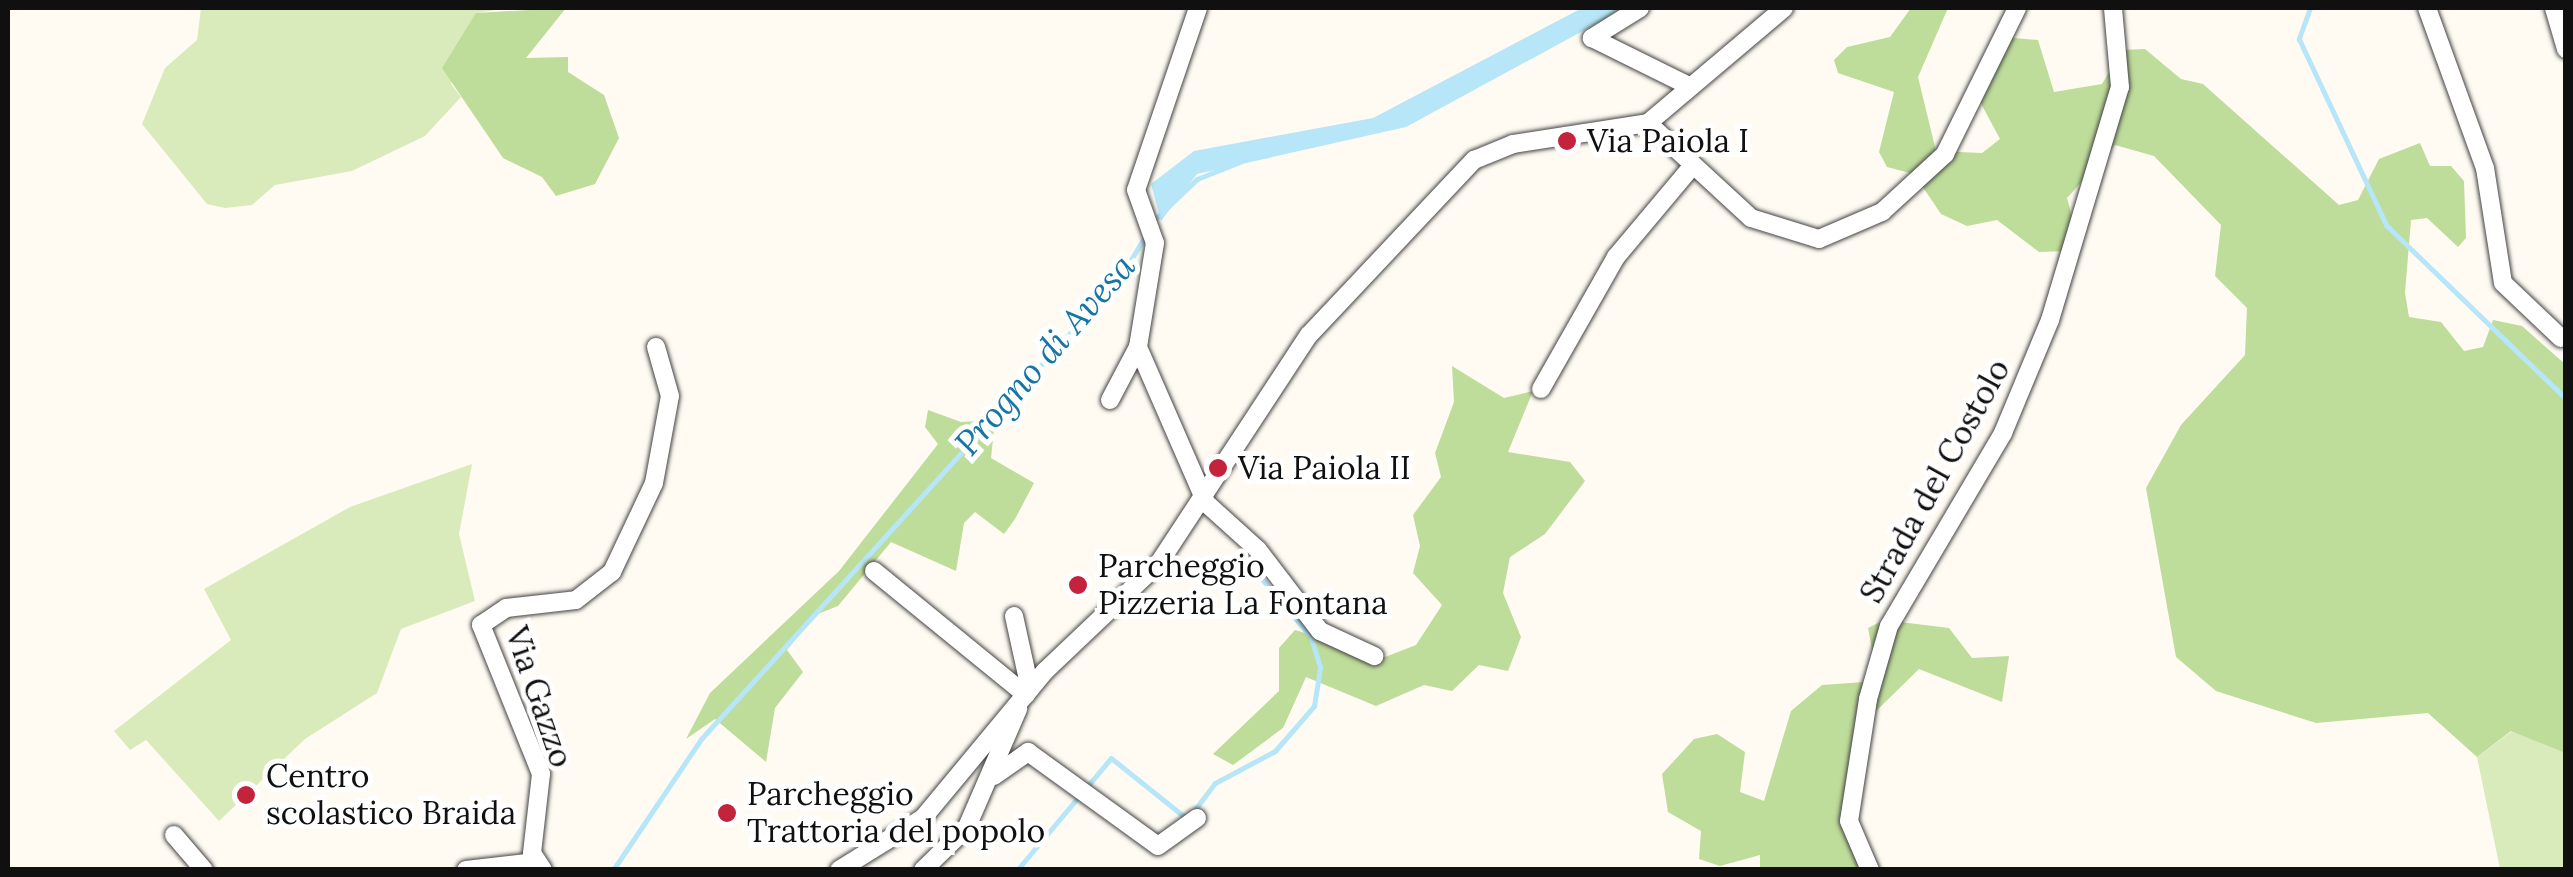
<!DOCTYPE html>
<style>
body{margin:0}
#map{position:relative;width:2573px;height:877px;overflow:hidden;background:#fffbf3;font-family:Lora,serif}
div>[style]{position:absolute}
[style*='--x']{left:calc(var(--x)*1px);top:calc(var(--y)*1px);width:calc(var(--w)*1px);rotate:calc(var(--a)*1deg)}
.green>*{inset:0;background:#d9ebbb}
.forest>*{inset:0;background:#bedc9a}
.water>*{inset:0;background:#b6e6f7}
.stream>*{height:5px;margin:-2.5px;padding:0 2.5px;transform-origin:2.5px;border-radius:2.5px;background:#b6e6f7}
.roads{filter:drop-shadow(0 0 2px #434343) drop-shadow(0 0 2px #434343)}
.minor>*{height:18px;margin:-9px;padding:0 9px;transform-origin:9px;border-radius:9px;background:#fff}
.dots>*{width:28px;height:28px;translate:-50% -50%;box-sizing:border-box;border:5px solid #fff;border-radius:50%}
span{translate:-50% -50%;white-space:nowrap;text-align:center;line-height:1.15;-webkit-text-stroke:10px #fff;paint-order:stroke}
.poi-label{font-size:32px;color:#101010}
.left{translate:0 -50%;text-align:left}
.street-label{font-size:32px;color:#101010}
.water-label{font-size:35px;color:#1575a5;font-style:italic}
.frame{position:absolute;inset:0;border:10px solid #101010;pointer-events:none}
</style>
<div id="map">
<div class="green">
<i style="clip-path:polygon(201px 8px,510px 8px,476px 13px,451px 84px,461px 97px,425px 136px,352px 171px,275px 185px,252px 205px,225px 208px,207px 204px,142px 124px,165px 68px,197px 40px)"></i>
<i style="clip-path:polygon(472px 464px,459px 534px,475px 601px,401px 629px,377px 693px,305px 739px,219px 821px,146px 740px,130px 750px,114px 731px,231px 640px,204px 589px,350px 507px)"></i>
<i style="clip-path:polygon(2512px 731px,2565px 753px,2565px 869px,2500px 869px,2477px 757px)"></i>
</div>
<div class="forest">
<i style="clip-path:polygon(566px 8px,526px 58px,568px 57px,568px 72px,604px 95px,619px 138px,595px 184px,556px 196px,542px 177px,503px 158px,442px 68px,476px 13px)"></i>
<i style="clip-path:polygon(1911px 8px,1948px 8px,1918px 77px,1936px 151px,1982px 153px,2000px 139px,1978px 98px,2004px 37px,2038px 40px,2054px 92px,2102px 84px,2122px 50px,2145px 49px,2181px 79px,2203px 84px,2339px 205px,2358px 200px,2379px 159px,2420px 143px,2430px 166px,2451px 166px,2464px 181px,2466px 238px,2458px 247px,2427px 218px,2411px 220px,2405px 293px,2409px 317px,2441px 322px,2464px 351px,2483px 347px,2493px 320px,2522px 326px,2565px 364px,2565px 753px,2511px 731px,2477px 757px,2428px 713px,2316px 723px,2216px 691px,2176px 657px,2146px 488px,2181px 425px,2245px 355px,2247px 308px,2215px 276px,2221px 225px,2154px 156px,2115px 145px,2067px 198px,2077px 236px,2068px 251px,2039px 252px,1997px 220px,1967px 226px,1941px 214px,1914px 174px,1887px 167px,1879px 152px,1894px 92px,1838px 73px,1834px 60px,1847px 47px,1890px 37px)"></i>
<i style="clip-path:polygon(1452px 366px,1504px 398px,1533px 391px,1508px 452px,1570px 462px,1585px 481px,1545px 534px,1510px 557px,1503px 593px,1521px 637px,1508px 671px,1479px 665px,1452px 691px,1424px 685px,1376px 706px,1306px 677px,1283px 728px,1233px 765px,1213px 754px,1279px 691px,1279px 648px,1295px 630px,1385px 657px,1416px 645px,1442px 605px,1413px 573px,1420px 546px,1413px 515px,1441px 477px,1435px 453px,1454px 402px)"></i>
<i style="clip-path:polygon(928px 410px,961px 422px,995px 420px,991px 458px,1034px 483px,1015px 519px,1004px 534px,975px 512px,964px 523px,956px 571px,891px 542px,838px 606px,815px 615px,787px 650px,803px 672px,775px 708px,766px 762px,715px 719px,686px 739px,710px 693px,839px 571px,938px 444px,925px 427px)"></i>
<i style="clip-path:polygon(1884px 620px,1949px 628px,1972px 658px,2009px 656px,2002px 702px,1919px 669px,1870px 717px,1854px 817px,1875px 869px,1760px 869px,1760px 855px,1720px 866px,1699px 859px,1701px 831px,1668px 812px,1662px 774px,1694px 739px,1717px 734px,1745px 752px,1740px 792px,1764px 801px,1791px 711px,1822px 685px,1878px 681px,1868px 628px)"></i>
</div>
<div class="water">
<i style="clip-path:polygon(1582px 8px,1625px 8px,1406px 127px,1197px 174px,1161px 221px,1151px 184px,1194px 151px,1373px 118px)"></i>
</div>
<div class="stream">
<i style="--x:2310;--y:8;--w:33;--a:110"></i>
<i style="--x:2299;--y:39;--w:205;--a:64.9"></i>
<i style="--x:2386;--y:225;--w:250;--a:44"></i>
<i style="--x:1153;--y:221;--w:61;--a:-43.7"></i>
<i style="--x:1197;--y:179;--w:48;--a:-21.8"></i>
<i style="--x:1193;--y:812;--w:36;--a:-53"></i>
<i style="--x:1215;--y:783;--w:68;--a:-28.1"></i>
<i style="--x:1275;--y:751;--w:60;--a:-49.1"></i>
<i style="--x:1314;--y:706;--w:39;--a:-81"></i>
<i style="--x:1320;--y:667;--w:31;--a:-107"></i>
<i style="--x:1311;--y:637;--w:101;--a:-130.2"></i>
<i style="--x:613;--y:870;--w:158;--a:-56.1"></i>
<i style="--x:701;--y:739;--w:622;--a:-47.74"></i>
<i style="--x:1119;--y:279;--w:52;--a:-58.5"></i>
<i style="--x:1017;--y:870;--w:146;--a:-50"></i>
<i style="--x:1111;--y:758;--w:96;--a:38.7"></i>
</div>
<div class="roads">
<div class="minor">
<i style="--x:1198;--y:8;--w:192;--a:108.8"></i>
<i style="--x:1136;--y:190;--w:56;--a:70.3"></i>
<i style="--x:1155;--y:243;--w:105;--a:99.3"></i>
<i style="--x:1138;--y:347;--w:170;--a:66.4"></i>
<i style="--x:1206;--y:503;--w:70;--a:42.1"></i>
<i style="--x:1258;--y:550;--w:102;--a:52.6"></i>
<i style="--x:1320;--y:631;--w:60;--a:24.8"></i>
<i style="--x:1640;--y:8;--w:57;--a:148"></i>
<i style="--x:1592;--y:38;--w:110;--a:26.3"></i>
<i style="--x:2427;--y:8;--w:170;--a:70.1"></i>
<i style="--x:2485;--y:168;--w:116;--a:81.1"></i>
<i style="--x:2503;--y:283;--w:80;--a:43.5"></i>
<i style="--x:2554;--y:8;--w:43;--a:73.7"></i>
<i style="--x:1648;--y:123;--w:140;--a:42.7"></i>
<i style="--x:1751;--y:218;--w:71;--a:17.2"></i>
<i style="--x:1819;--y:239;--w:69;--a:-23.2"></i>
<i style="--x:1882;--y:212;--w:86;--a:-42.6"></i>
<i style="--x:1945;--y:154;--w:163;--a:-63.7"></i>
<i style="--x:1541;--y:389;--w:152;--a:-60.4"></i>
<i style="--x:1616;--y:257;--w:114;--a:-50"></i>
<i style="--x:1110;--y:400;--w:60;--a:-62.2"></i>
<i style="--x:874;--y:571;--w:196;--a:39.2"></i>
<i style="--x:1014;--y:616;--w:75;--a:77.6"></i>
<i style="--x:994;--y:776;--w:42;--a:-35.2"></i>
<i style="--x:1028;--y:752;--w:160;--a:35.9"></i>
<i style="--x:1158;--y:846;--w:48;--a:-35.7"></i>
<i style="--x:174;--y:835;--w:46;--a:49.4"></i>
<i style="--x:466;--y:870;--w:68;--a:-6.7"></i>
<i style="--x:543;--y:870;--w:20;--a:-123"></i>
<i style="--x:532;--y:853;--w:80;--a:-83.5"></i>
<i style="--x:541;--y:774;--w:161;--a:-111.9"></i>
<i style="--x:481;--y:625;--w:30;--a:-34"></i>
<i style="--x:506;--y:608;--w:70;--a:-6.5"></i>
<i style="--x:576;--y:600;--w:46;--a:-37.9"></i>
<i style="--x:612;--y:572;--w:98;--a:-64.7"></i>
<i style="--x:654;--y:483;--w:88;--a:-79.6"></i>
<i style="--x:670;--y:396;--w:51;--a:-105.9"></i>
<i style="--x:839;--y:870;--w:99;--a:-31.8"></i>
<i style="--x:923;--y:818;--w:191;--a:-50.3"></i>
<i style="--x:1045;--y:671;--w:157;--a:-43.5"></i>
<i style="--x:1159;--y:563;--w:273;--a:-56.7"></i>
<i style="--x:1309;--y:335;--w:241;--a:-46.7"></i>
<i style="--x:1474;--y:160;--w:42;--a:-22.3"></i>
<i style="--x:1513;--y:144;--w:137;--a:-8.8"></i>
<i style="--x:1648;--y:123;--w:178;--a:-40.2"></i>
<i style="--x:923;--y:870;--w:62;--a:-44.3"></i>
<i style="--x:967;--y:827;--w:129;--a:-66.6"></i>
<i style="--x:1870;--y:870;--w:53;--a:-113.2"></i>
<i style="--x:1849;--y:821;--w:123;--a:-81.1"></i>
<i style="--x:1868;--y:699;--w:76;--a:-74"></i>
<i style="--x:1889;--y:626;--w:224;--a:-59.4"></i>
<i style="--x:2003;--y:433;--w:122;--a:-67.4"></i>
<i style="--x:2050;--y:320;--w:243;--a:-73.3"></i>
<i style="--x:2120;--y:87;--w:79;--a:-95.1"></i>
</div>
</div>
<div class="dots">
<i style="left:1567px;top:141px;background:#c3243c"></i>
<i style="left:1218px;top:468px;background:#c3243c"></i>
<i style="left:1078px;top:585px;background:#c3243c"></i>
<i style="left:246px;top:795px;background:#c3243c"></i>
<i style="left:727px;top:813px;background:#c3243c"></i>
</div>
<div class="poi-label">
<span class="left" style="left:1587px;top:141px">Via Paiola I</span>
<span class="left" style="left:1238px;top:468px">Via Paiola II</span>
<span class="left" style="left:1098px;top:585px">Parcheggio<br>Pizzeria La Fontana</span>
<span class="left" style="left:266px;top:795px">Centro<br>scolastico Braida</span>
<span class="left" style="left:747px;top:813px">Parcheggio<br>Trattoria del popolo</span>
</div>
<div class="street-label">
<span style="left:1935px;top:481px;rotate:-61deg">Strada del Costolo</span>
<span style="left:539px;top:697px;rotate:71deg">Via Gazzo</span>
</div>
<div class="water-label">
<span style="left:1045px;top:355px;rotate:-49deg">Progno di Avesa</span>
</div>
<div class="frame"></div>
</div>
